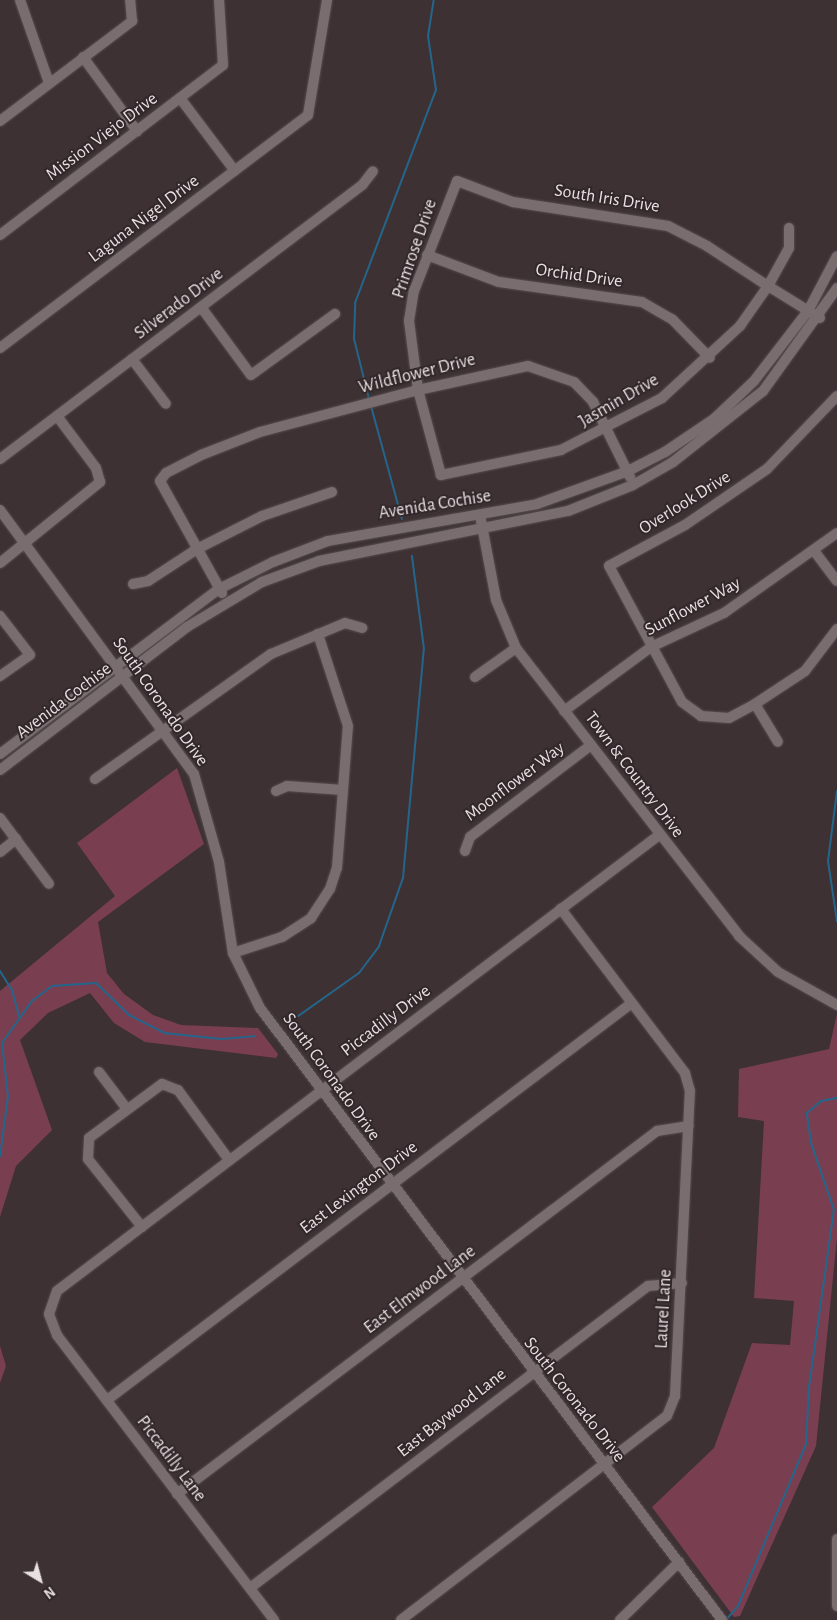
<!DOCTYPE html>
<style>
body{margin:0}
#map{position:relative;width:837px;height:1620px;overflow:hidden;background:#3d3134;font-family:"Alegreya Sans",sans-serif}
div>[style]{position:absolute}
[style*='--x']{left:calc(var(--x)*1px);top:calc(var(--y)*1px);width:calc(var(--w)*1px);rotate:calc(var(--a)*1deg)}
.green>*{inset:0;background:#793f51}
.stream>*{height:2px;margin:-1px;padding:0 1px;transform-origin:1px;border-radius:1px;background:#24668b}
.roads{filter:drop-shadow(0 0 1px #564d4f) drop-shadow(0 0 1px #564d4f)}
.minor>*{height:10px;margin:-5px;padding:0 5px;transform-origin:5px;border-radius:5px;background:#7a6d70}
span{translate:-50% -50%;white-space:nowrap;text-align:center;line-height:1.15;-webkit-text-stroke:4px #32272a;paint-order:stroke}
.street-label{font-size:18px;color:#e8e0e2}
.north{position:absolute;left:15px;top:1555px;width:50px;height:50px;-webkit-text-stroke:4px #32272a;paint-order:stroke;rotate:143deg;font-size:14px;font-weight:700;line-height:20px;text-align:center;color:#e8e0e2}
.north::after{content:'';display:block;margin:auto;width:18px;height:22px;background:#e8e0e2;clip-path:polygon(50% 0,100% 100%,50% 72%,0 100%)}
</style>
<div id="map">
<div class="green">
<i style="clip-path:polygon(177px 768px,204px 844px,98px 922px,107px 973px,124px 994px,153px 1015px,181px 1025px,258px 1028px,278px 1054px,276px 1058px,145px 1042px,114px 1023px,90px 993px,48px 1013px,20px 1040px,52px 1130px,16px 1166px,0 1217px,0 991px,115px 896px,77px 843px)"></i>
<i style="clip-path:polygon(837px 1014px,837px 1238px,816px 1446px,740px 1616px,734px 1617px,652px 1507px,714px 1448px,752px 1343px,790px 1345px,794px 1301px,754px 1298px,764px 1121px,738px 1117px,739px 1069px,829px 1049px)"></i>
<i style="clip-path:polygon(0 1346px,6px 1366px,0 1383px)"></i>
</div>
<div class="stream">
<i style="--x:369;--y:399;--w:62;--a:-104"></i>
<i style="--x:354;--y:339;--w:36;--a:-88"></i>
<i style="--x:355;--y:303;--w:228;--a:-69.2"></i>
<i style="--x:436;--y:90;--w:55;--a:-98.4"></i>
<i style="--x:428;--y:36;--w:36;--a:-81"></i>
<i style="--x:371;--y:406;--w:117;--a:74.7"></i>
<i style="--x:837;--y:791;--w:71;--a:97.3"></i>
<i style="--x:828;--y:861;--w:61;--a:81.5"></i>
<i style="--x:0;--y:971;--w:22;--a:58"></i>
<i style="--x:12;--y:990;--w:27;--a:75"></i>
<i style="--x:294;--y:1019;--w:80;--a:-35.3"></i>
<i style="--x:359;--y:973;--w:34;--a:-53"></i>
<i style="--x:379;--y:946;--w:72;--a:-70.6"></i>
<i style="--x:403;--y:878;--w:230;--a:-84.8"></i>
<i style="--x:424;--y:649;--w:94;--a:-97.4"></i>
<i style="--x:0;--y:1156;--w:61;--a:-82.4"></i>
<i style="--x:8;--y:1096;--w:53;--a:-96.5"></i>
<i style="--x:2;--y:1043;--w:52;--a:-54.5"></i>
<i style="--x:32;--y:1001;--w:25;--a:-37"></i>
<i style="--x:52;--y:986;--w:44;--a:-3.9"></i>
<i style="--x:96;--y:983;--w:46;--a:44.1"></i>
<i style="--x:129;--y:1015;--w:39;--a:27"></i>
<i style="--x:164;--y:1033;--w:58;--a:5.9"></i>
<i style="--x:222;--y:1039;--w:33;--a:-5"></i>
<i style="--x:726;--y:1620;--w:18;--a:-49"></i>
<i style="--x:738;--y:1606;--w:176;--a:-67.2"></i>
<i style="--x:806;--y:1444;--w:57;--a:-87"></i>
<i style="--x:809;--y:1387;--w:179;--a:-82"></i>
<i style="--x:834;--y:1210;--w:71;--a:-108.9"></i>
<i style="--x:811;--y:1143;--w:30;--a:-98"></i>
<i style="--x:807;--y:1113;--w:18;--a:-41"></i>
<i style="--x:821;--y:1101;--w:16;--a:-11"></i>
</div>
<div class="roads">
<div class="minor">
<i style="--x:20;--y:0;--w:88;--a:70.7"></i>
<i style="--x:83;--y:57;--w:92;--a:53.9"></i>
<i style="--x:180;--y:98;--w:91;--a:53"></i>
<i style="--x:0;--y:121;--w:166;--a:-37.1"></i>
<i style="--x:132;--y:21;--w:21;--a:-95"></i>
<i style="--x:789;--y:228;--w:20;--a:90"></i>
<i style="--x:789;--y:248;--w:43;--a:118.9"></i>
<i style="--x:768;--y:286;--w:49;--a:125"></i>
<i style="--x:740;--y:326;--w:106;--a:137.3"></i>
<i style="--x:662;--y:398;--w:114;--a:152.8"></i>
<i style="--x:561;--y:450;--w:123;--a:168.2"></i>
<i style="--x:441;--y:475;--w:88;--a:-105.1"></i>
<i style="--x:418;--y:390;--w:70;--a:-97.4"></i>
<i style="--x:409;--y:321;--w:30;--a:-81"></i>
<i style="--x:414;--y:291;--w:118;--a:-68.6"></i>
<i style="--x:457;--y:181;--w:60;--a:20.6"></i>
<i style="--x:513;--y:202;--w:157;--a:8.8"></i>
<i style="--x:668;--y:226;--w:44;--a:27.1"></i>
<i style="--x:707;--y:246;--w:73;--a:33.3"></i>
<i style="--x:768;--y:286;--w:61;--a:31.6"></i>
<i style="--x:0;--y:235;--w:280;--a:-37.3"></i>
<i style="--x:223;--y:65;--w:65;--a:-93.5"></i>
<i style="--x:427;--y:255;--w:77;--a:20.6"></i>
<i style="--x:499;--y:282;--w:144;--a:8"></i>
<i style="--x:642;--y:302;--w:34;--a:30"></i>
<i style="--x:672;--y:319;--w:54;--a:45.7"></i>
<i style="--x:201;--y:307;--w:84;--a:53.7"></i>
<i style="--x:251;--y:375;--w:104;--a:-36"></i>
<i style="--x:0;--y:348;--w:386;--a:-37.1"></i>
<i style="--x:308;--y:115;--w:117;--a:-80.6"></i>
<i style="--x:132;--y:359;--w:56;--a:52.9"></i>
<i style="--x:837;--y:396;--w:101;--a:133.8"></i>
<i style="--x:767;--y:469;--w:99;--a:145.7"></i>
<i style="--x:685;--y:525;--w:86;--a:151.7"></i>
<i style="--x:609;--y:566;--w:154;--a:61.8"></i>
<i style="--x:682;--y:702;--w:24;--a:36"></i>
<i style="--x:701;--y:716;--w:28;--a:4"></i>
<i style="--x:729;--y:718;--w:30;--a:-28"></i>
<i style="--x:755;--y:704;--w:60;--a:-33.4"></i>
<i style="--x:805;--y:671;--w:53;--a:-52.7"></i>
<i style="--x:0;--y:459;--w:455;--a:-37.1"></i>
<i style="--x:363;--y:184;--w:16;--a:-52"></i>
<i style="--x:0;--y:510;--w:328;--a:53.7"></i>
<i style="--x:194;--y:774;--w:91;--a:74.1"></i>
<i style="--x:219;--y:862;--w:92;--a:81.3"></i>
<i style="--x:233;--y:953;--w:61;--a:63.9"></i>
<i style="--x:260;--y:1008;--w:767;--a:52.95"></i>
<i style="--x:480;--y:515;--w:86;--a:79.3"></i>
<i style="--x:496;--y:600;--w:52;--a:67.4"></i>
<i style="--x:516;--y:648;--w:364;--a:52.2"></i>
<i style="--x:739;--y:936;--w:53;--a:42.7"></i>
<i style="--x:778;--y:972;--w:68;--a:29.2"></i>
<i style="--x:815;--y:552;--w:36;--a:53"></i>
<i style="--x:0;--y:563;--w:129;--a:-39"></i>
<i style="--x:100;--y:482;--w:15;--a:-106"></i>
<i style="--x:96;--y:468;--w:65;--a:-126.9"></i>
<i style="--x:133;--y:584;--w:15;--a:-11"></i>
<i style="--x:148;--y:581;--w:59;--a:-33.1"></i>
<i style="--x:197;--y:549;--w:73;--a:-26.9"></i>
<i style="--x:262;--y:516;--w:74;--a:-18.9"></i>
<i style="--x:222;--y:593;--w:128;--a:-119"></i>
<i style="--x:160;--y:481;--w:10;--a:-53"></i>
<i style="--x:166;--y:473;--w:39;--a:-27"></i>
<i style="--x:201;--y:455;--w:63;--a:-21.3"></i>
<i style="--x:260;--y:432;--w:163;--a:-14.9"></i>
<i style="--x:418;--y:390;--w:113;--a:-12.3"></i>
<i style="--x:528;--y:366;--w:49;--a:19.2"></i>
<i style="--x:574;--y:382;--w:28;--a:46"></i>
<i style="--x:593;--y:402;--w:84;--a:63.7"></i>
<i style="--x:0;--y:616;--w:49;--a:52.4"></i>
<i style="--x:30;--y:655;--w:37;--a:145"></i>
<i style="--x:475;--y:677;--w:50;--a:-35.3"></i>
<i style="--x:755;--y:704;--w:44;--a:58.8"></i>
<i style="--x:564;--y:711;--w:108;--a:-36.3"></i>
<i style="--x:651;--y:647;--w:81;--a:-25"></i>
<i style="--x:724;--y:613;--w:138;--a:-35.3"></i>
<i style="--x:0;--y:754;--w:274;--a:-37"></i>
<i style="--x:219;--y:589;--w:60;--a:-26.6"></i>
<i style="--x:273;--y:562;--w:59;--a:-20.9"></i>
<i style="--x:328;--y:541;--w:212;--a:-10"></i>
<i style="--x:537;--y:504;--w:97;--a:-19.9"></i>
<i style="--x:628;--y:471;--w:42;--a:-27.2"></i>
<i style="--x:665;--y:452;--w:59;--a:-34"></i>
<i style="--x:714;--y:419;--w:55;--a:-43.5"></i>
<i style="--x:754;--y:381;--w:88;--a:-52.4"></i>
<i style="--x:808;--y:311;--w:62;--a:-62.2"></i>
<i style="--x:0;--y:770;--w:235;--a:-37.4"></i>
<i style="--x:187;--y:627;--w:87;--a:-31"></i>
<i style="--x:262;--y:582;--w:61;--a:-20.2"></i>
<i style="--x:319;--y:561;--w:254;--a:-11.4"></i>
<i style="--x:568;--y:511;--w:70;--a:-21.8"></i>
<i style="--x:633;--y:485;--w:46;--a:-29.9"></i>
<i style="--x:673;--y:462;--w:115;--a:-38.3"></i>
<i style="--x:763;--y:391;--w:127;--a:-54.3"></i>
<i style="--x:95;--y:779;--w:216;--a:-35.4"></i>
<i style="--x:271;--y:654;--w:80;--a:-22.7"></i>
<i style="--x:345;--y:623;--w:18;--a:16"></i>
<i style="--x:276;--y:791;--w:12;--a:-24"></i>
<i style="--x:287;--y:786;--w:56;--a:4.1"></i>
<i style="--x:0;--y:818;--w:82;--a:53.4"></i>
<i style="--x:465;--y:851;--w:15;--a:-70"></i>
<i style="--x:470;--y:837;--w:152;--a:-37.2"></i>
<i style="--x:0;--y:852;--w:21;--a:-39"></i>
<i style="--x:233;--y:953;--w:52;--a:-18.1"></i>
<i style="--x:282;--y:937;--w:35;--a:-33"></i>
<i style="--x:311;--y:918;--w:35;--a:-57"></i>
<i style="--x:330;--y:889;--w:22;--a:-72"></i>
<i style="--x:337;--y:868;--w:142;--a:-85.6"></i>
<i style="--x:348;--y:726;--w:97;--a:-108.1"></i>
<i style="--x:99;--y:1072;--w:46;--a:52.9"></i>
<i style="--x:142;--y:1227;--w:87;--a:-128.5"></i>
<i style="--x:88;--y:1159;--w:21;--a:-87"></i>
<i style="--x:89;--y:1138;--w:91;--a:-36.5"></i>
<i style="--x:162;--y:1084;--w:17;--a:21"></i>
<i style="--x:178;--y:1090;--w:87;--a:53.9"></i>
<i style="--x:107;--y:1400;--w:658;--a:-37.1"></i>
<i style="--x:177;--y:1494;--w:602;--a:-37.1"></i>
<i style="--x:657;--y:1131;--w:32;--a:-9"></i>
<i style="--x:837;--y:1539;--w:67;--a:90"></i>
<i style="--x:250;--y:1588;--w:500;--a:-37.2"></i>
<i style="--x:648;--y:1286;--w:34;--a:-5"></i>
<i style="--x:274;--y:1620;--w:358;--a:-127.3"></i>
<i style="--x:57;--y:1335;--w:22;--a:-111"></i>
<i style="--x:49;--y:1314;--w:24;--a:-71"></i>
<i style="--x:57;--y:1291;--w:755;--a:-37.14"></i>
<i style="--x:401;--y:1620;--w:335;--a:-37.5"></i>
<i style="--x:667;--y:1416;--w:22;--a:-68"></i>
<i style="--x:675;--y:1396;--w:305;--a:-87.2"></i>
<i style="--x:690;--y:1091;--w:19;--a:-106"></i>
<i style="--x:685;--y:1073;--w:206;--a:-127.1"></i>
<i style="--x:620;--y:1620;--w:83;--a:-44.5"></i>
</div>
</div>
<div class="street-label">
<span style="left:102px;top:137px;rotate:-37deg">Mission Viejo Drive</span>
<span style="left:607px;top:199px;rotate:9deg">South Iris Drive</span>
<span style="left:144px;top:219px;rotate:-37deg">Laguna Nigel Drive</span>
<span style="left:415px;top:249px;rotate:-71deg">Primrose Drive</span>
<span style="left:579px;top:276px;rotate:8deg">Orchid Drive</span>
<span style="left:179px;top:304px;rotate:-37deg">Silverado Drive</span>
<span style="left:417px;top:374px;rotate:-14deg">Wildflower Drive</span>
<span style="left:619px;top:401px;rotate:-30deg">Jasmin Drive</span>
<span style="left:685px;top:503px;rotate:-32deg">Overlook Drive</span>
<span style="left:435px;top:505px;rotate:-9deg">Avenida Cochise</span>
<span style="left:693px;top:607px;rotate:-28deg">Sunflower Way</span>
<span style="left:64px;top:701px;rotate:-37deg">Avenida Cochise</span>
<span style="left:160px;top:702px;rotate:55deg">South Coronado Drive</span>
<span style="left:634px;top:775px;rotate:53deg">Town &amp; Country Drive</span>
<span style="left:515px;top:782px;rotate:-37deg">Moonflower Way</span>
<span style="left:386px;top:1021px;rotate:-37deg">Piccadilly Drive</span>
<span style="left:331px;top:1077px;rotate:54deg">South Coronado Drive</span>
<span style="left:359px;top:1188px;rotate:-37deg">East Lexington Drive</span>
<span style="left:420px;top:1290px;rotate:-37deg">East Elmwood Lane</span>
<span style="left:664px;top:1309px;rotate:-87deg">Laurel Lane</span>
<span style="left:574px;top:1400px;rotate:52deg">South Coronado Drive</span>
<span style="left:452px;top:1413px;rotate:-38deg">East Baywood Lane</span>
<span style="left:171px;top:1459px;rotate:53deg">Piccadilly Lane</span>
</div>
<div class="north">N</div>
</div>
